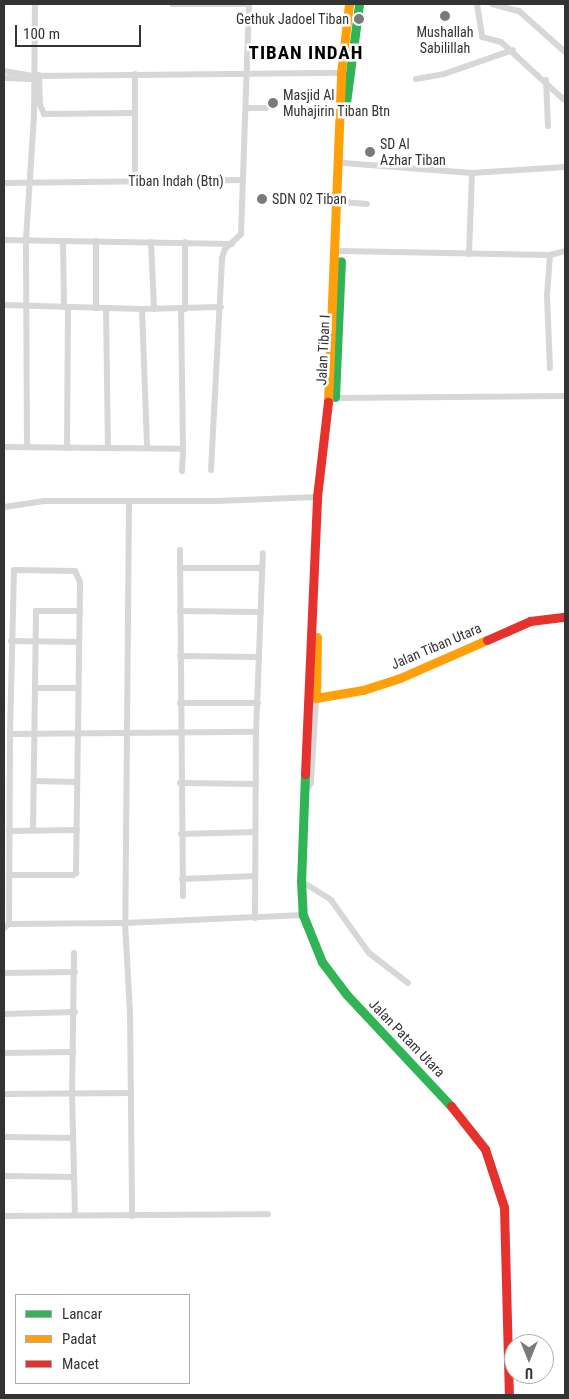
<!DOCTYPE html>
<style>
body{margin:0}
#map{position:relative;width:569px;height:1399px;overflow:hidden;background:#fff;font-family:"Roboto Condensed",sans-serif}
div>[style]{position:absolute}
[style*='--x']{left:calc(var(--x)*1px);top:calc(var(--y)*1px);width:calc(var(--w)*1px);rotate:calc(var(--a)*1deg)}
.street>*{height:6px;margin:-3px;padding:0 3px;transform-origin:3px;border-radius:3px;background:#d7d7d7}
.fast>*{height:9px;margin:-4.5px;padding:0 4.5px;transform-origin:4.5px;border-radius:4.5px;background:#30b455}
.slow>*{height:9px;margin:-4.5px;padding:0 4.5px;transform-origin:4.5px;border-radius:4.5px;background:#ff9f0a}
.jam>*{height:9px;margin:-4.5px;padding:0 4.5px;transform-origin:4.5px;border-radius:4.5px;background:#e5322d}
.dots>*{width:14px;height:14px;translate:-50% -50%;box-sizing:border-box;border:2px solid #fff;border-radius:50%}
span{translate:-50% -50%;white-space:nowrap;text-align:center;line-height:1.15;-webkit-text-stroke:5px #fff;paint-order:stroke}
.poi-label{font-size:14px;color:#333}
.right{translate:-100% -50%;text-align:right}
.left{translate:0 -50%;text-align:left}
.street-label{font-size:14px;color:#333}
.district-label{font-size:19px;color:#000;font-weight:700;letter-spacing:1px}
.frame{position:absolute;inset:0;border:5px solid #333;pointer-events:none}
.legend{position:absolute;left:15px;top:1294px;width:175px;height:90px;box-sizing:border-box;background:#fff;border:1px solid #adadad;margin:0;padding:6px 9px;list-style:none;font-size:15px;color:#333}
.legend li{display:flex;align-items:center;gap:10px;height:25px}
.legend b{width:25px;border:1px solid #adadad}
.north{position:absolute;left:504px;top:1334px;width:50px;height:50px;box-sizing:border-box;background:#fff;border:1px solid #adadad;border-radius:50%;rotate:180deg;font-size:14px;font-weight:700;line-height:20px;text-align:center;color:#333}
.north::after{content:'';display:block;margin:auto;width:18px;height:22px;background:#7a7a7a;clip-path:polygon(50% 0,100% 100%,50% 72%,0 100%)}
.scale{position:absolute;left:15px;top:25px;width:126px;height:22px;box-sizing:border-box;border:2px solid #333;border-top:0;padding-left:6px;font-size:15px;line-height:18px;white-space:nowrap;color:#333;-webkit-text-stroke:4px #fff;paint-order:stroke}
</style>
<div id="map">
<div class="street">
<i style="--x:172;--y:4;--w:77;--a:0"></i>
<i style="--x:477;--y:4;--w:33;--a:81"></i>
<i style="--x:482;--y:37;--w:20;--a:15"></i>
<i style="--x:501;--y:42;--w:84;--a:42.6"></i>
<i style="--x:563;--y:99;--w:3;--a:-45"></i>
<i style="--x:492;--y:4;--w:28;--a:15"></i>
<i style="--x:519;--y:11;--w:62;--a:41.7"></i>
<i style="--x:4;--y:71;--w:29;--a:10"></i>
<i style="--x:33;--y:76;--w:308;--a:-0.6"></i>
<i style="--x:135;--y:74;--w:107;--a:90"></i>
<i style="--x:39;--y:75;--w:30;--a:88"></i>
<i style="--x:40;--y:105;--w:10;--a:66"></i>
<i style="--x:44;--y:114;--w:91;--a:-0.6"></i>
<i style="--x:4;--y:78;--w:26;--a:2"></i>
<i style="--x:416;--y:79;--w:28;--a:-10"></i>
<i style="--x:444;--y:74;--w:73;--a:-19.2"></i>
<i style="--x:546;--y:80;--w:46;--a:87.5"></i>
<i style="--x:248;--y:108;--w:18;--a:0"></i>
<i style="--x:344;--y:163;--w:128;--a:4.5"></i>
<i style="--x:472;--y:173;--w:93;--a:-3.7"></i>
<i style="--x:4;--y:183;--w:237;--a:-0.7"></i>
<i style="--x:343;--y:202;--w:24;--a:5"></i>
<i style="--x:4;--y:240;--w:228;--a:1"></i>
<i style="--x:63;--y:241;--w:66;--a:89.1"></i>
<i style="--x:151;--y:242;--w:67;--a:87.4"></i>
<i style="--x:185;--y:242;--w:67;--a:90"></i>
<i style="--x:341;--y:251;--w:209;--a:1.1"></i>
<i style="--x:550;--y:255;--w:16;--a:-15"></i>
<i style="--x:469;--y:254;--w:81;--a:-87.9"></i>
<i style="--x:4;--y:305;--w:138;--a:1.7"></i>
<i style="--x:142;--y:309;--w:79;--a:-1.5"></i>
<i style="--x:96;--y:308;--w:67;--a:-90"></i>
<i style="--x:106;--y:308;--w:140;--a:89.2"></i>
<i style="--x:142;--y:309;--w:139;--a:87.9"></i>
<i style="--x:550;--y:368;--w:73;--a:-92.4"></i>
<i style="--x:547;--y:295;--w:40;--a:-85.7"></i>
<i style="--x:335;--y:398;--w:230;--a:-0.5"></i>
<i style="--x:4;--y:447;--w:179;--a:0.6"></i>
<i style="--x:183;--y:449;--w:140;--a:-90.8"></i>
<i style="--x:27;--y:447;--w:208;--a:-90.3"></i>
<i style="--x:26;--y:239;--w:123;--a:-86.3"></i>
<i style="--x:34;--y:116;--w:112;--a:-89.5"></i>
<i style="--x:67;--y:448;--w:141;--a:-89.6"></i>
<i style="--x:211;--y:470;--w:212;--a:-87"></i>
<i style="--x:222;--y:258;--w:9;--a:-72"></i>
<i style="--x:225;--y:249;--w:22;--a:-43"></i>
<i style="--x:241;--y:234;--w:230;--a:-88"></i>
<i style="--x:182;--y:471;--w:22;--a:-87"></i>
<i style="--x:129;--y:502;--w:421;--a:90.5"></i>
<i style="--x:125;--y:923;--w:89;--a:86.8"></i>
<i style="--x:130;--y:1012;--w:204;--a:89.4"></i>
<i style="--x:4;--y:507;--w:41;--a:-8.3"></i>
<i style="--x:45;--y:501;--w:171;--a:0"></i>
<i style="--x:216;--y:501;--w:101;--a:-2.3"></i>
<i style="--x:180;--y:550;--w:346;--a:89.5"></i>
<i style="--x:180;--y:568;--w:82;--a:0"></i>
<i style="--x:180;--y:611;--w:81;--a:0.7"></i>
<i style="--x:11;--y:641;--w:68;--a:0.8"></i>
<i style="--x:180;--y:656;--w:79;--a:0.7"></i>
<i style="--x:35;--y:688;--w:43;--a:0"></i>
<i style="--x:180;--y:703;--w:78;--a:0"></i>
<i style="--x:35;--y:781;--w:42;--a:1.4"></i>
<i style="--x:180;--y:783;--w:76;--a:0.8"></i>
<i style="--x:306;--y:791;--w:9;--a:-58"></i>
<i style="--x:311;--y:783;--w:85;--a:-86.6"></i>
<i style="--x:33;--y:830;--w:219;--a:-89.2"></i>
<i style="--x:36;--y:611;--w:44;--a:0"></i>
<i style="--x:9;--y:831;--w:68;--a:-0.8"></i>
<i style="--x:181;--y:834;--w:74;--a:-1.5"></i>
<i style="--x:9;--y:875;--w:64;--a:0"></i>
<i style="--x:73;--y:875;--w:4;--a:-34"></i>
<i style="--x:76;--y:873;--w:291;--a:-89.2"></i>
<i style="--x:80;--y:582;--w:12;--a:-114"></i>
<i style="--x:75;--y:571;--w:61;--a:-179.1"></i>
<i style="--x:14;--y:570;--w:164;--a:91.4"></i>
<i style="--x:182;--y:879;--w:73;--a:-2.4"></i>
<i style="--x:301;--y:881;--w:36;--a:32"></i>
<i style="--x:331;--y:900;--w:65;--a:54.4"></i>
<i style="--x:369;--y:953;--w:49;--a:37.6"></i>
<i style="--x:255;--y:918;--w:186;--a:-89.7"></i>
<i style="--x:256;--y:732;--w:179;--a:-87.8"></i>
<i style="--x:9;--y:924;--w:190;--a:-89.7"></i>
<i style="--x:10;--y:734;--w:246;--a:-0.5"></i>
<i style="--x:4;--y:928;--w:6;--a:-39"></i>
<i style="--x:9;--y:924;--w:116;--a:-0.5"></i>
<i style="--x:125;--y:923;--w:178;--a:-2.6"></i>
<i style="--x:74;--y:953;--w:140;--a:90.8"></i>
<i style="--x:72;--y:1093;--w:122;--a:88.6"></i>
<i style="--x:4;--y:973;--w:71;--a:-0.8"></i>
<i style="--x:4;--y:1014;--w:71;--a:-1.6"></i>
<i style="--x:4;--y:1053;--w:69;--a:-0.8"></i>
<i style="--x:4;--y:1094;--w:127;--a:-0.5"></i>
<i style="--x:4;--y:1137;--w:69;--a:0.8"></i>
<i style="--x:4;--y:1176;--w:70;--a:0.8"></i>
<i style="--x:4;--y:1216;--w:264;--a:-0.4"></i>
</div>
<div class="fast">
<i style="--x:346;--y:103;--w:100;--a:-82.5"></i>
<i style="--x:335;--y:397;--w:136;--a:-87.5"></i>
<i style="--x:305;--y:774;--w:107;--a:92.1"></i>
<i style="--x:301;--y:881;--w:34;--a:87"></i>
<i style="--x:303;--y:915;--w:51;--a:68"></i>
<i style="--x:322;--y:962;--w:41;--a:52.9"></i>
<i style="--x:347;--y:995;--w:152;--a:46.9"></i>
</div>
<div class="slow">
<i style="--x:328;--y:402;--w:329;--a:-87.7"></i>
<i style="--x:341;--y:73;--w:69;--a:-83.4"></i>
<i style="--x:317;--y:637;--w:61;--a:90.9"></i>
<i style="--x:316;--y:698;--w:48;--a:-9.7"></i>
<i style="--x:363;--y:690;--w:39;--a:-18"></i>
<i style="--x:400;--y:678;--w:95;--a:-23.6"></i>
</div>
<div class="jam">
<i style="--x:487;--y:640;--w:47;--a:-23.8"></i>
<i style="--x:530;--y:621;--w:35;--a:-7"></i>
<i style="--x:305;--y:774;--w:277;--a:-87.5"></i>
<i style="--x:317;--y:497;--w:96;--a:-83.4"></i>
<i style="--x:451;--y:1106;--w:55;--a:51.7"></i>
<i style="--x:485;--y:1149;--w:61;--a:71.9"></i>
<i style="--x:504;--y:1207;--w:188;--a:88.5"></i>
</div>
<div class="dots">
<i style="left:445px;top:16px;background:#7a7a7a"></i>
<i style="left:359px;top:19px;background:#7a7a7a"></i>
<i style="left:273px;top:103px;background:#7a7a7a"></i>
<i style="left:370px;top:152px;background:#7a7a7a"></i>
<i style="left:262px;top:199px;background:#7a7a7a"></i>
</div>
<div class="poi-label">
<span class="right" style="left:349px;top:19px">Gethuk Jadoel Tiban</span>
<span style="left:445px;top:40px">Mushallah<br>Sabilillah</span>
<span class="left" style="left:283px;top:103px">Masjid Al<br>Muhajirin Tiban Btn</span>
<span class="left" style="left:380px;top:152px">SD Al<br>Azhar Tiban</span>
<span class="left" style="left:272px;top:199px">SDN 02 Tiban</span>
</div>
<div class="street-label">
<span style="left:176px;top:181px">Tiban Indah (Btn)</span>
<span style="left:323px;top:350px;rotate:-87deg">Jalan Tiban I</span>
<span style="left:436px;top:646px;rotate:-23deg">Jalan Tiban Utara</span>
<span style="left:407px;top:1038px;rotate:46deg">Jalan Patam Utara</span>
</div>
<div class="district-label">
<span style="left:306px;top:53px">TIBAN INDAH</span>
</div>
<div class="frame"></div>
<ul class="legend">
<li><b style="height:6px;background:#30b455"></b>Lancar</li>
<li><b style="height:6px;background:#ff9f0a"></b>Padat</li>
<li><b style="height:6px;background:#e5322d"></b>Macet</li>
</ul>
<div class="north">U</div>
<div class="scale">100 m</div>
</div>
